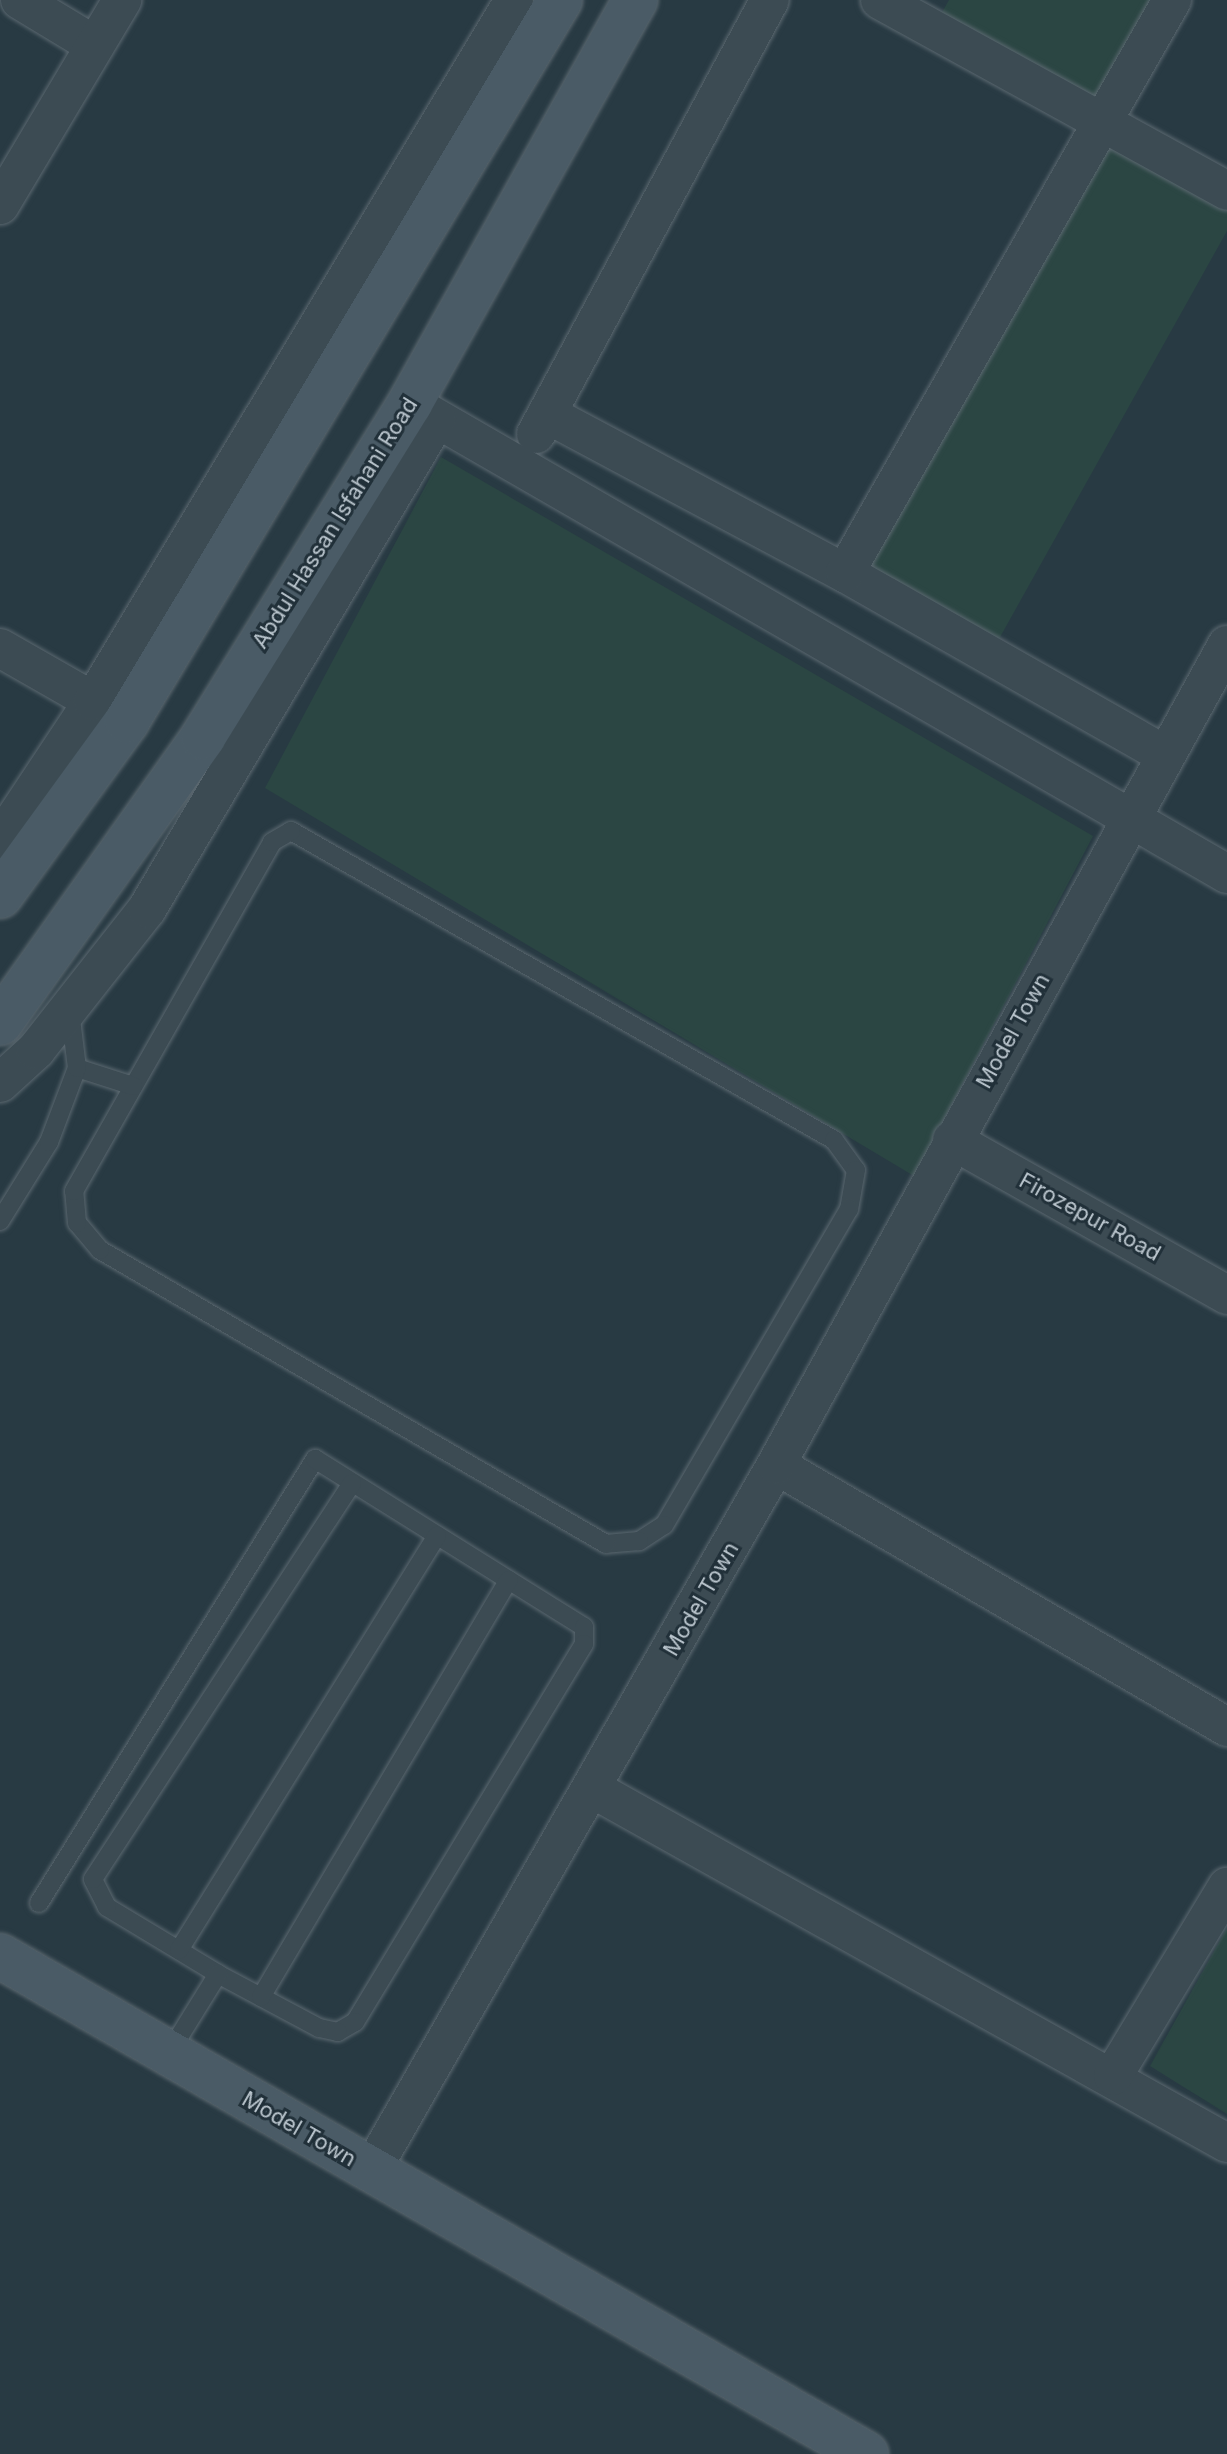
<!DOCTYPE html>
<style>
body{margin:0}
#map{position:relative;width:1227px;height:2454px;overflow:hidden;background:#283a43;font-family:Inter,sans-serif}
div>[style]{position:absolute}
[style*='--x']{left:calc(var(--x)*1px);top:calc(var(--y)*1px);width:calc(var(--w)*1px);rotate:calc(var(--a)*1deg)}
.green>*{inset:0;background:#2b4643}
.roads{filter:drop-shadow(0 0 2px #5b6870) drop-shadow(0 0 2px #5b6870)}
.lane>*{height:18px;margin:-9px;padding:0 9px;transform-origin:9px;border-radius:9px;background:#3c4b53}
.street>*{height:38px;margin:-19px;padding:0 19px;transform-origin:19px;border-radius:19px;background:#3c4b53}
.secondary>*{height:44px;margin:-22px;padding:0 22px;transform-origin:22px;border-radius:22px;background:#4a5b66}
span{translate:-50% -50%;white-space:nowrap;text-align:center;line-height:1.15;-webkit-text-stroke:6px #213039;paint-order:stroke}
.street-label{font-size:22px;color:#bac5cd}
</style>
<div id="map">
<div class="green">
<i style="clip-path:polygon(949px 0,1172px 0,1102px 123px,1227px 191px,1227px 231px,990px 655px,845px 573px,1101px 123px,933px 28px)"></i>
<i style="clip-path:polygon(441px 457px,1093px 836px,914px 1176px,265px 788px)"></i>
<i style="clip-path:polygon(1227px 1928px,1227px 2114px,1150px 2066px)"></i>
</div>
<div class="roads">
<div class="lane">
<i style="--x:291;--y:831;--w:625;--a:29.64"></i>
<i style="--x:834;--y:1140;--w:37;--a:54"></i>
<i style="--x:856;--y:1170;--w:40;--a:100"></i>
<i style="--x:849;--y:1209;--w:366;--a:120.3"></i>
<i style="--x:664;--y:1525;--w:30;--a:147"></i>
<i style="--x:639;--y:1541;--w:33;--a:175"></i>
<i style="--x:606;--y:1544;--w:585;--a:-149.84"></i>
<i style="--x:100;--y:1250;--w:35;--a:-130"></i>
<i style="--x:77;--y:1223;--w:32;--a:-95"></i>
<i style="--x:74;--y:1191;--w:401;--a:-60.4"></i>
<i style="--x:272;--y:842;--w:22;--a:-30"></i>
<i style="--x:77;--y:1068;--w:59;--a:17.8"></i>
<i style="--x:0;--y:1221;--w:93;--a:-58.2"></i>
<i style="--x:49;--y:1142;--w:79;--a:-69.3"></i>
<i style="--x:77;--y:1068;--w:57;--a:-97"></i>
<i style="--x:39;--y:1903;--w:523;--a:-58.13"></i>
<i style="--x:315;--y:1459;--w:317;--a:32"></i>
<i style="--x:584;--y:1627;--w:17;--a:90"></i>
<i style="--x:584;--y:1644;--w:442;--a:121.2"></i>
<i style="--x:355;--y:2022;--w:20;--a:150"></i>
<i style="--x:338;--y:2032;--w:19;--a:-168"></i>
<i style="--x:319;--y:2028;--w:115;--a:-151.9"></i>
<i style="--x:218;--y:1974;--w:130;--a:-148.9"></i>
<i style="--x:107;--y:1907;--w:31;--a:-117"></i>
<i style="--x:93;--y:1879;--w:473;--a:-56.8"></i>
<i style="--x:179;--y:1950;--w:488;--a:-58.1"></i>
<i style="--x:261;--y:1997;--w:485;--a:-59.3"></i>
<i style="--x:169;--y:2053;--w:93;--a:-58.2"></i>
</div>
<div class="street">
<i style="--x:20;--y:0;--w:85;--a:31.1"></i>
<i style="--x:880;--y:0;--w:396;--a:28.8"></i>
<i style="--x:0;--y:205;--w:239;--a:-59.2"></i>
<i style="--x:410;--y:403;--w:943;--a:29.96"></i>
<i style="--x:547;--y:414;--w:338;--a:28.1"></i>
<i style="--x:845;--y:573;--w:367;--a:29.6"></i>
<i style="--x:536;--y:434;--w:493;--a:-61.7"></i>
<i style="--x:845;--y:573;--w:660;--a:-60.29"></i>
<i style="--x:0;--y:648;--w:129;--a:29.7"></i>
<i style="--x:0;--y:841;--w:168;--a:-56.4"></i>
<i style="--x:93;--y:701;--w:818;--a:-59.01"></i>
<i style="--x:0;--y:1083;--w:49;--a:-42.5"></i>
<i style="--x:36;--y:1050;--w:179;--a:-51.8"></i>
<i style="--x:147;--y:909;--w:569;--a:-59.38"></i>
<i style="--x:952;--y:1140;--w:316;--a:29.4"></i>
<i style="--x:776;--y:1465;--w:522;--a:30.15"></i>
<i style="--x:593;--y:1789;--w:726;--a:29.18"></i>
<i style="--x:1113;--y:2076;--w:221;--a:-58.9"></i>
<i style="--x:371;--y:2171;--w:814;--a:-60.16"></i>
<i style="--x:776;--y:1465;--w:936;--a:-61.19"></i>
</div>
<div class="secondary">
<i style="--x:0;--y:896;--w:216;--a:-54"></i>
<i style="--x:127;--y:721;--w:841;--a:-59.01"></i>
<i style="--x:0;--y:1023;--w:351;--a:-54.6"></i>
<i style="--x:203;--y:737;--w:393;--a:-58.2"></i>
<i style="--x:410;--y:403;--w:462;--a:-60.8"></i>
<i style="--x:0;--y:1956;--w:999;--a:29.9"></i>
</div>
</div>
<div class="street-label">
<span style="left:335px;top:523px;rotate:-58deg">Abdul Hassan Isfahani Road</span>
<span style="left:1013px;top:1031px;rotate:-61deg">Model Town</span>
<span style="left:1090px;top:1217px;rotate:29deg">Firozepur Road</span>
<span style="left:701px;top:1599px;rotate:-60deg">Model Town</span>
<span style="left:299px;top:2129px;rotate:30deg">Model Town</span>
</div>
</div>
